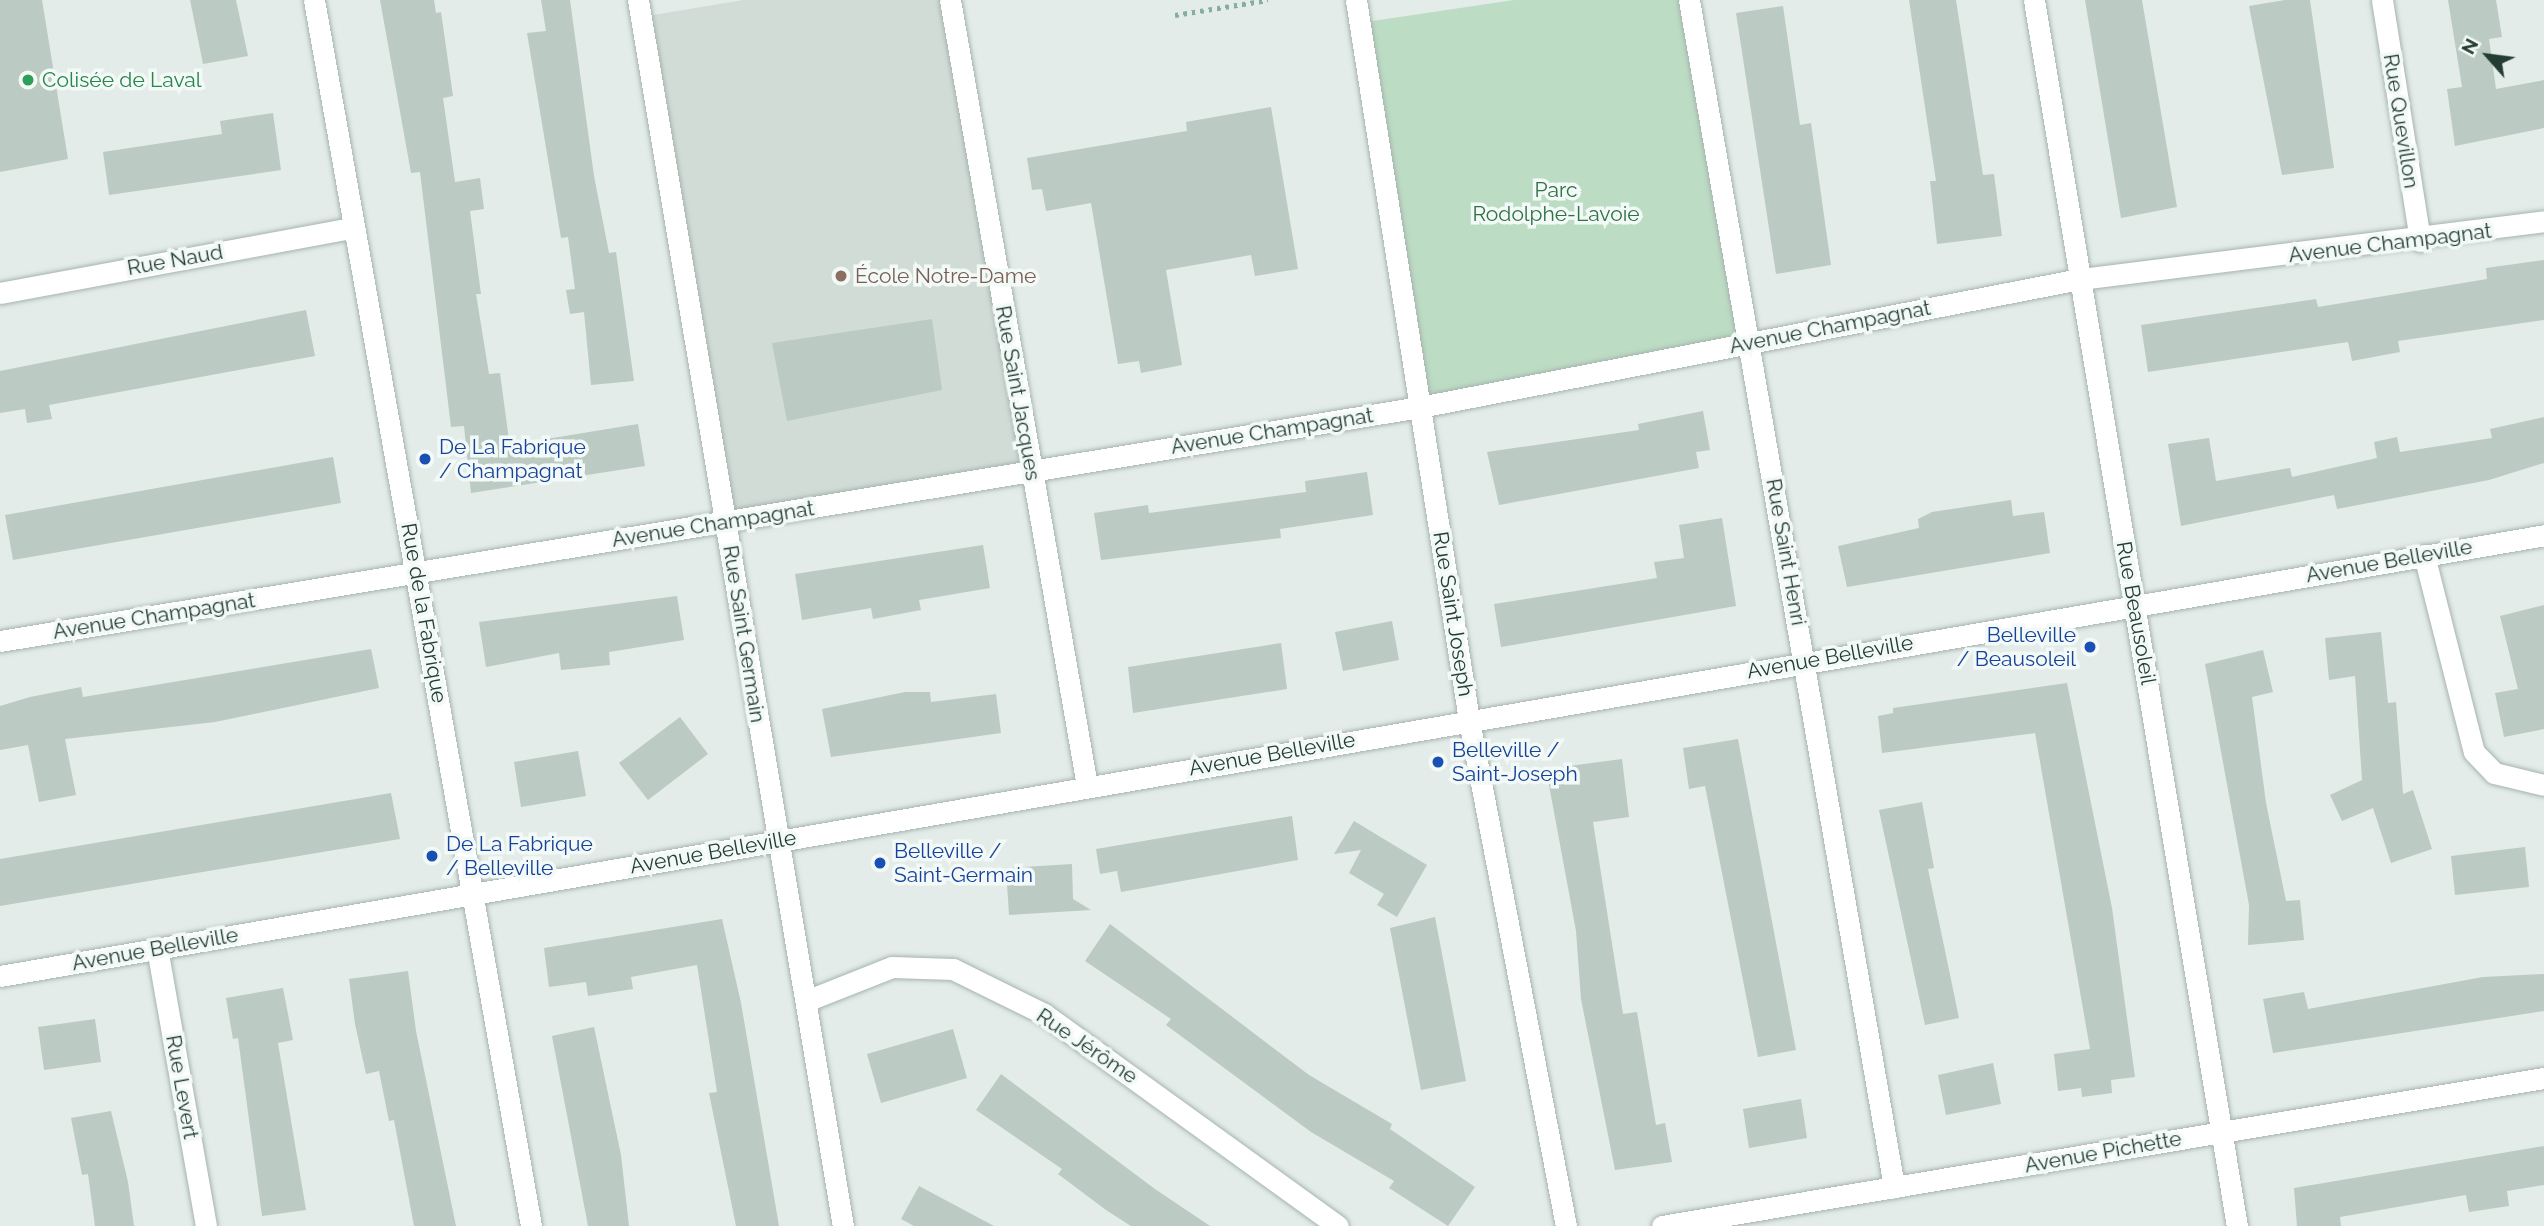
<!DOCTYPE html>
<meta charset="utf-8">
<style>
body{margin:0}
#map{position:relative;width:2544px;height:1226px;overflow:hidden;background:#e3ece8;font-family:Raleway,sans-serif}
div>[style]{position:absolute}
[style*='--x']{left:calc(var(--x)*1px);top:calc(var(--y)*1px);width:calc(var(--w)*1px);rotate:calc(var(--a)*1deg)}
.built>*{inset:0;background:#d1dcd7}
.green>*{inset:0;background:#bddcc4}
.building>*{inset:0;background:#bbcac3}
.path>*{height:4.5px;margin-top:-2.25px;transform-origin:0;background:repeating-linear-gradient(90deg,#85aea0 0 3.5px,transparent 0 8.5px)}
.roads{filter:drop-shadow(0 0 2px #a6b4af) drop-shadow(0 0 2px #a6b4af)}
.minor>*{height:21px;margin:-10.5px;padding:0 10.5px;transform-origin:10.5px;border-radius:10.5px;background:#fff}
.dots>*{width:19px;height:19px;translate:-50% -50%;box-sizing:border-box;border:4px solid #f3f9f6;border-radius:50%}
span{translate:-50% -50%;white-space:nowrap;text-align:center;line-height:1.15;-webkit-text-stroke:7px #f3f9f6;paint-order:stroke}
.leisure-label{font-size:21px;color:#27864d}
.left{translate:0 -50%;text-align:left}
.street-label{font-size:21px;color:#233d35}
.park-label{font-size:21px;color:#2f7246}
.education-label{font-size:21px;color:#785e54}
.transit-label{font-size:21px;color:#164399}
.right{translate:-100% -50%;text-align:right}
.north{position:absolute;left:2453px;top:21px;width:70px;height:70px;-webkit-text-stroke:5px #f3f9f6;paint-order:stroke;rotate:298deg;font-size:19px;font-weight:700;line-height:28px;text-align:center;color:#233d35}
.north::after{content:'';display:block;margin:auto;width:24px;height:32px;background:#233d35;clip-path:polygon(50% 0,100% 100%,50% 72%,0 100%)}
</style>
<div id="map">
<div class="built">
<i style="clip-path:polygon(743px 0,950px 0,1032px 471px,725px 522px,641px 17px)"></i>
</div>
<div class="green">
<i style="clip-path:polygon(1514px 0,1689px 0,1750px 342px,1420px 407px,1359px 23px)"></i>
</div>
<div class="building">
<i style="clip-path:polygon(0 0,42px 0,68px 159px,0 172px)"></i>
<i style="clip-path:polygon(190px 0,236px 0,248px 56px,203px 64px)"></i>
<i style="clip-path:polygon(380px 0,434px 0,436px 13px,441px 12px,453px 96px,443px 98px,455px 182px,480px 178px,484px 209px,470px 211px,481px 294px,476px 294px,489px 374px,500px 373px,509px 440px,516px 444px,638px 424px,645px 466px,471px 493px,464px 426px,451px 427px,420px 172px,411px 173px)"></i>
<i style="clip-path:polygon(541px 0,570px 0,594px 176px,609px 253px,616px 252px,634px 381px,591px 385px,584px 312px,570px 314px,566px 290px,575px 289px,568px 237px,561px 238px,527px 33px,546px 31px)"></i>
<i style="clip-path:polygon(1909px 0,1956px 0,1983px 175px,1994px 174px,2002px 236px,1937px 244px,1930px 181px,1936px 181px)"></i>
<i style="clip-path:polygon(2085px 0,2142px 0,2177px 207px,2121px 218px)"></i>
<i style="clip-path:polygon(2285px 0,2310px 0,2334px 168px,2282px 175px,2249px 6px)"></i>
<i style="clip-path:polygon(2448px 0,2496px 0,2502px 37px,2489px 39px,2496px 89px,2544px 80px,2544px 128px,2455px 146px,2447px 89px,2462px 87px)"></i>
<i style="clip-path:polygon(1783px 6px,1800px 125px,1811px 123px,1831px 265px,1776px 274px,1736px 13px)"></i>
<i style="clip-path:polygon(1271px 107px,1298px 269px,1255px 276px,1251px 255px,1166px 270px,1182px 365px,1141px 373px,1139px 361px,1118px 364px,1091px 203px,1046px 211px,1042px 189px,1032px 190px,1027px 158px,1187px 131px,1186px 122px)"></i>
<i style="clip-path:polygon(273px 113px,281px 170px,109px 195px,103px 152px,222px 134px,220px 121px)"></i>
<i style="clip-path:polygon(2544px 260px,2544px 320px,2398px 341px,2400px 352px,2352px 361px,2348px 342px,2148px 372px,2141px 325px,2316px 299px,2318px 307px,2487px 279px,2486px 268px)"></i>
<i style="clip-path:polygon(306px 310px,315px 356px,49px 405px,52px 419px,27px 423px,25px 409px,0 413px,0 371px)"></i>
<i style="clip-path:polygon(932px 319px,942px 390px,787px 421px,772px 343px)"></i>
<i style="clip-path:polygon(1703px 411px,1710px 450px,1696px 452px,1699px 468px,1499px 505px,1487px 452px,1639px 430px,1638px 424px)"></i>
<i style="clip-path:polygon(2544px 417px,2544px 463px,2489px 480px,2337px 509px,2334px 495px,2181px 526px,2168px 444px,2209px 438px,2216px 481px,2290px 468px,2292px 477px,2377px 458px,2374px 442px,2397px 437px,2400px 452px,2492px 438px,2490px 429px)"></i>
<i style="clip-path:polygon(333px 457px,341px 503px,13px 560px,5px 515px)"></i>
<i style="clip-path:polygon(1367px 472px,1373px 515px,1280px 529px,1281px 538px,1101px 560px,1094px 513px,1148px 505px,1149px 513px,1306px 492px,1305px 481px)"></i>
<i style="clip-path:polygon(2011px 500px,2013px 516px,2044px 512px,2050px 553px,1847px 587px,1838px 546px,1919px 528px,1918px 519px,1932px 512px)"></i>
<i style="clip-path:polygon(1722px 518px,1736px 606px,1501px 647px,1494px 604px,1657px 578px,1654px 562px,1684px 558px,1679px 525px)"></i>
<i style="clip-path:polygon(983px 545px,990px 588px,919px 600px,921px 610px,873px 619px,871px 608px,802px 620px,795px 574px)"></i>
<i style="clip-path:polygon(677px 596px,684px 640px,609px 652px,610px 665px,561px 670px,559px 653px,486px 667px,479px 622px)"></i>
<i style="clip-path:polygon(2544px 605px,2544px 729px,2504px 737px,2495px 693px,2518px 689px,2500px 616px)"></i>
<i style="clip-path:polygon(1392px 621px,1399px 660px,1343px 671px,1335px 632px)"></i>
<i style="clip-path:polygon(2381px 632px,2388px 703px,2396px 702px,2403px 794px,2413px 790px,2432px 849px,2391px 863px,2373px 808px,2342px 821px,2330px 795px,2362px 780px,2355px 676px,2329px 680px,2325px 638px)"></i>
<i style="clip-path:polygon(1281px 643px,1287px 689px,1133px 713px,1128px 667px)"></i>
<i style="clip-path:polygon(371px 649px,379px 688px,215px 722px,65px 739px,76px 795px,39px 802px,28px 745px,0 750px,0 706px,30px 697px,81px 687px,83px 697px)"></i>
<i style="clip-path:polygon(2263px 650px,2273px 692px,2252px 697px,2266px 803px,2286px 901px,2300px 900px,2304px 940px,2248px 945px,2249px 905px,2205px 664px)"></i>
<i style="clip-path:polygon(2067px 683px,2112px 908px,2135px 1077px,2111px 1080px,2112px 1093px,2082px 1097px,2081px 1088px,2058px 1091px,2054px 1054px,2090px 1049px,2035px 733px,1882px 753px,1878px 716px,1893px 713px,1893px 708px)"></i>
<i style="clip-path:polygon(905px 692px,930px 692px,931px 702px,996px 694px,1001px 733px,831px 757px,822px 709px)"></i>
<i style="clip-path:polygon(680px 717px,708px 754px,648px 800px,619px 763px)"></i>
<i style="clip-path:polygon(1738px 739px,1796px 1050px,1758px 1057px,1705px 786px,1689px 789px,1683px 748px)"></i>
<i style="clip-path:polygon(578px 751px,586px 796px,521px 807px,514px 762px)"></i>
<i style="clip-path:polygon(1622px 759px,1629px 817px,1593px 822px,1623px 1014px,1637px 1012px,1656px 1125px,1665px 1123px,1672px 1162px,1615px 1170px,1581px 999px,1576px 931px,1546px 769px)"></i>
<i style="clip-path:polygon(391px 793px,400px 839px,0 906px,0 859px)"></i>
<i style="clip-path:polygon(1922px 802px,1934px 868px,1928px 869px,1959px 1018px,1925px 1025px,1879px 810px)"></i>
<i style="clip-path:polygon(1292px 816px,1298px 860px,1121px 892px,1117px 871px,1100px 874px,1096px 849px)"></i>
<i style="clip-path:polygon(1354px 821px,1427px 865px,1397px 917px,1377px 905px,1384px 894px,1349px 873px,1361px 850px,1334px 854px)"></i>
<i style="clip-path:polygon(2525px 847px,2529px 887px,2455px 895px,2451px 856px)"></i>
<i style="clip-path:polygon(1072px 864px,1073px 899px,1091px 910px,1009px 915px,1006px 868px)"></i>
<i style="clip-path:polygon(1435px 917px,1466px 1081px,1421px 1090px,1390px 928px)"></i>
<i style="clip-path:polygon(722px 919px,741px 1003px,779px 1226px,736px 1226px,709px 1093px,717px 1092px,697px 965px,631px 977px,633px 989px,588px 996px,586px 982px,549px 987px,544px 948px)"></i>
<i style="clip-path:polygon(1110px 924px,1309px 1075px,1392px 1124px,1390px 1129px,1475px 1187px,1448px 1226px,1389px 1188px,1394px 1181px,1311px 1132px,1166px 1025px,1171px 1019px,1085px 961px)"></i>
<i style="clip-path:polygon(408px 971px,416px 1031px,456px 1226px,414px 1226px,394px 1120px,389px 1121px,379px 1071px,366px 1074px,355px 1024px,349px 979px)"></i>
<i style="clip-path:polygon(2544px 974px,2544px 1011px,2273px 1053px,2263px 999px,2304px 992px,2308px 1009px,2483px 977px)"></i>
<i style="clip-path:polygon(283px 988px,293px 1040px,278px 1043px,306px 1210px,262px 1216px,238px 1038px,233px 1039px,226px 998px)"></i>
<i style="clip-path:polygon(95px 1019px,101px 1062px,44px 1070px,38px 1027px)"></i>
<i style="clip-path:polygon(594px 1027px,621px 1155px,629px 1226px,588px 1226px,552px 1036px)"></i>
<i style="clip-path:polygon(953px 1029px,967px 1078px,881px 1103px,867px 1054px)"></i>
<i style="clip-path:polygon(1993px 1063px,2001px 1104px,1946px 1115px,1938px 1075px)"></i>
<i style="clip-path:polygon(1001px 1074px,1155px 1189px,1210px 1226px,1131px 1226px,1106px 1210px,1058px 1174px,1062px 1169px,976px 1110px)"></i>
<i style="clip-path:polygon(1801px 1099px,1807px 1138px,1749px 1148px,1743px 1109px)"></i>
<i style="clip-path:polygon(111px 1111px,128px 1182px,134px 1226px,95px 1226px,88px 1174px,82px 1175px,71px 1118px)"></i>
<i style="clip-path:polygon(2544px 1146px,2544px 1185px,2507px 1191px,2509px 1206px,2469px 1212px,2466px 1195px,2340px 1217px,2341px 1226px,2297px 1226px,2294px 1188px)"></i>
<i style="clip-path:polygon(919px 1186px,994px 1226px,914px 1226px,901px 1219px)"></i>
</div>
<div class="path">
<i style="--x:1175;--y:15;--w:94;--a:-9.2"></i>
</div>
<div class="roads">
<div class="minor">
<i style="--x:314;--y:0;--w:1245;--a:79.96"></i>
<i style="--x:638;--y:0;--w:1243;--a:80.51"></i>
<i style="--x:950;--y:0;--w:798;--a:80.11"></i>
<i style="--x:1356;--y:0;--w:729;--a:81.08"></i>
<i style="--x:1469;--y:720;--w:515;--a:79.15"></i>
<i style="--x:1689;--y:0;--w:1205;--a:80.2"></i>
<i style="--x:2034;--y:0;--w:1243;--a:80.6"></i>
<i style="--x:2382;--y:0;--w:244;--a:81"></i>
<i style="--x:0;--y:293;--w:356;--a:-10.5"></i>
<i style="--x:2424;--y:555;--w:203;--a:75.8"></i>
<i style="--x:2474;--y:752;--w:29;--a:46"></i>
<i style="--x:2494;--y:773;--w:51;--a:13.5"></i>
<i style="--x:0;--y:641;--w:1439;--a:-9.36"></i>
<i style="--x:1420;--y:407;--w:672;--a:-10.98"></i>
<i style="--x:2080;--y:279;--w:468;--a:-7.1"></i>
<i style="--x:157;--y:948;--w:282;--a:80"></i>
<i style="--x:0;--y:976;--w:2582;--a:-9.83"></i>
<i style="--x:806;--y:1001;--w:92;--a:-21.6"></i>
<i style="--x:892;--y:967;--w:61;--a:1.9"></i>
<i style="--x:953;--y:969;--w:102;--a:26.3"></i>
<i style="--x:1044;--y:1014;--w:362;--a:35.8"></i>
<i style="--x:1662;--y:1226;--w:894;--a:-9.53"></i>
</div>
</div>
<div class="dots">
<i style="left:28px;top:80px;background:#2e9e5b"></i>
<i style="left:841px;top:276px;background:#8d6e63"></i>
<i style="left:425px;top:459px;background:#1a4fb4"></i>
<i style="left:2090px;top:647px;background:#1a4fb4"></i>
<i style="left:1438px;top:762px;background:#1a4fb4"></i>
<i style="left:432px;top:856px;background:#1a4fb4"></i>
<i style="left:880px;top:863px;background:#1a4fb4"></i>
</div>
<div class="leisure-label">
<span class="left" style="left:42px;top:80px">Colisée de Laval</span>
</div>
<div class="street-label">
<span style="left:2401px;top:121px;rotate:81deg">Rue Quevillon</span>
<span style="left:2390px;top:243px;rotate:-7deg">Avenue Champagnat</span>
<span style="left:175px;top:260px;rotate:-10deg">Rue Naud</span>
<span style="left:1830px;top:327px;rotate:-11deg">Avenue Champagnat</span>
<span style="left:1018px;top:393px;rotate:80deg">Rue Saint Jacques</span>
<span style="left:1272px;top:431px;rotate:-9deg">Avenue Champagnat</span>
<span style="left:713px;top:524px;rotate:-9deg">Avenue Champagnat</span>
<span style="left:1786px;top:552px;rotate:80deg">Rue Saint Henri</span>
<span style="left:2389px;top:561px;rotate:-10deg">Avenue Belleville</span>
<span style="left:424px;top:613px;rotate:80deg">Rue de la Fabrique</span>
<span style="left:2136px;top:613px;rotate:80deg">Rue Beausoleil</span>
<span style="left:1453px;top:614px;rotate:81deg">Rue Saint Joseph</span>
<span style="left:154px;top:616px;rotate:-9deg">Avenue Champagnat</span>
<span style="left:744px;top:634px;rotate:81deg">Rue Saint Germain</span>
<span style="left:1830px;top:657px;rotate:-10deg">Avenue Belleville</span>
<span style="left:1272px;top:754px;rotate:-10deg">Avenue Belleville</span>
<span style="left:713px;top:852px;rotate:-10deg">Avenue Belleville</span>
<span style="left:155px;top:949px;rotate:-10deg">Avenue Belleville</span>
<span style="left:1087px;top:1046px;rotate:34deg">Rue Jérôme</span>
<span style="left:182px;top:1087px;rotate:80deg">Rue Levert</span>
<span style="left:2103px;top:1152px;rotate:-10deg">Avenue Pichette</span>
</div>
<div class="park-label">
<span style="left:1556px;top:202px">Parc<br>Rodolphe-Lavoie</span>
</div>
<div class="education-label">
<span class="left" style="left:855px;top:276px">École Notre-Dame</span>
</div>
<div class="transit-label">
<span class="left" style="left:439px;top:459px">De La Fabrique<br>/ Champagnat</span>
<span class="right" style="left:2076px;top:647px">Belleville<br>/ Beausoleil</span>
<span class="left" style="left:1452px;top:762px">Belleville /<br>Saint-Joseph</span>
<span class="left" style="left:446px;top:856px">De La Fabrique<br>/ Belleville</span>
<span class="left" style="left:894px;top:863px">Belleville /<br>Saint-Germain</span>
</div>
<div class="north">N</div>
</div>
